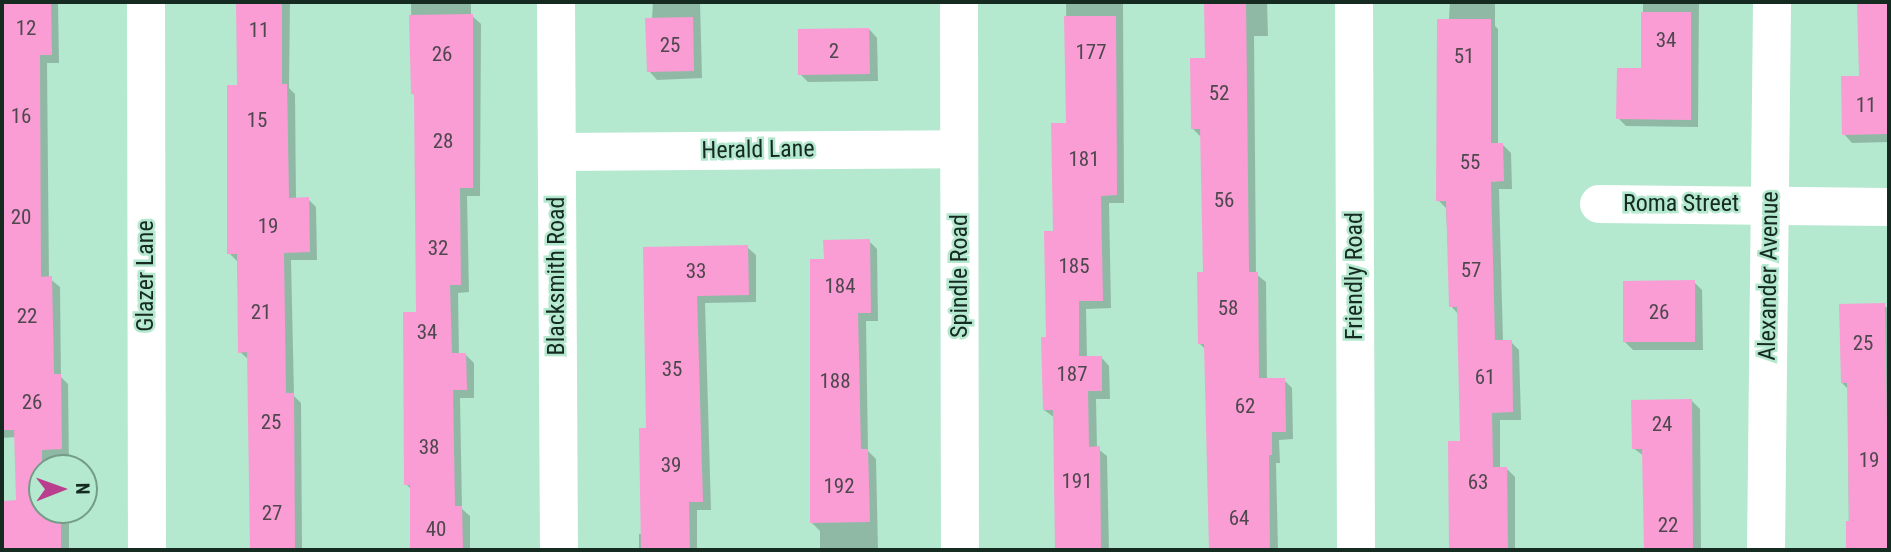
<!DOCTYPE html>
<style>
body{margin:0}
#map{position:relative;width:1891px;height:552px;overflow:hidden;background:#b4e8cf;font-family:"Roboto Condensed",sans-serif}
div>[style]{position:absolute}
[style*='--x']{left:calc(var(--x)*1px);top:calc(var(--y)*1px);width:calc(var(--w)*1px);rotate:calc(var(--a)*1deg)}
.shadow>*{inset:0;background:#0003}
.building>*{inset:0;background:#fa9dd4}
.minor>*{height:38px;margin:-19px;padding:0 19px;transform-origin:19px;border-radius:19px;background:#fff}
span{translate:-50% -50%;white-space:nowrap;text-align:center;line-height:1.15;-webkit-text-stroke:5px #b4e8cf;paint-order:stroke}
.number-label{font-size:21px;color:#4e474e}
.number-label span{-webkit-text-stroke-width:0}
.street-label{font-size:24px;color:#152a21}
.frame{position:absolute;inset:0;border:4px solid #152a21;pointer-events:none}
.north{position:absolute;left:28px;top:454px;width:70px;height:70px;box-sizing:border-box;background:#b4e8cf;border:2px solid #749c89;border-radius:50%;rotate:89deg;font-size:19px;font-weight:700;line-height:28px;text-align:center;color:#152a21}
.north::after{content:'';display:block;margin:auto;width:24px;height:32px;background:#b93e8e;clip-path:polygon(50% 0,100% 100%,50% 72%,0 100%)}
</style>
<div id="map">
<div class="shadow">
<i style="clip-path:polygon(2px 2px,58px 2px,59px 63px,47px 63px,49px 278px,60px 287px,61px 377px,68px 384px,69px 468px,42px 468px,42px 510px,69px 510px,69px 550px,5px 550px,4px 502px,17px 502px,16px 437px,2px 438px)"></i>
<i style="clip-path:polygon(238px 2px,290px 2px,289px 88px,295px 94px,296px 199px,308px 199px,316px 207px,317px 260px,291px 260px,294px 396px,301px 403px,302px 550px,252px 550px,249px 360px,240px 352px,237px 261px,229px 253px,239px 86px)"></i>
<i style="clip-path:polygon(411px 2px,471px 2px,471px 15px,481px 24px,480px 196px,467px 196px,469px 292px,458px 293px,459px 355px,465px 354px,474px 363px,474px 398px,460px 398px,462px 509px,470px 516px,470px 550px,412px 550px,412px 490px,406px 484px,417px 313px,416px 97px,412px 93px)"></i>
<i style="clip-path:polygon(653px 2px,700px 2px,702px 78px,657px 80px,649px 71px)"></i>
<i style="clip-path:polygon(1066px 2px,1123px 2px,1124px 203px,1109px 203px,1111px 308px,1086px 309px,1087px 358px,1101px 357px,1109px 366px,1110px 399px,1096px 399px,1097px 448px,1107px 456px,1109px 550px,1060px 550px,1055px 418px,1044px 410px,1055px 232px,1068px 125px)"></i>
<i style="clip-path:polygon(1206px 2px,1267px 2px,1268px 36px,1254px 36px,1256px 274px,1266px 282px,1267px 380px,1284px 380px,1292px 388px,1293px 439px,1279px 440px,1280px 463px,1276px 463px,1278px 550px,1210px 550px,1206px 350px,1200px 344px,1204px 274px,1202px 138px,1193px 129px,1206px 60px)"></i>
<i style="clip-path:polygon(1450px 2px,1495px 2px,1495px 26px,1498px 29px,1498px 145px,1503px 145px,1511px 153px,1512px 189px,1499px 189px,1503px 342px,1511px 342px,1519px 350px,1521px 420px,1500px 420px,1500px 469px,1507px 469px,1515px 477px,1515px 550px,1438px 550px,1451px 550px,1461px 443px,1459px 315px,1451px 306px,1446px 208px,1438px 200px)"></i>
<i style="clip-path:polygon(1643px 2px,1699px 2px,1698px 127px,1626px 126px,1618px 118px,1643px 70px)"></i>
<i style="clip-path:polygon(1859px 2px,1889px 2px,1889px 142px,1852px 143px,1844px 134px,1861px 78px)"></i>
<i style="clip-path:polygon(869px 29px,877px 38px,878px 81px,808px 82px,800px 74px)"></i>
<i style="clip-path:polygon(869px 241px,877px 249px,878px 321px,866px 321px,868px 451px,876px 459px,878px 550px,820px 550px,820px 531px,812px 523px,826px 261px)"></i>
<i style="clip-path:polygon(747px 247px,756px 255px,756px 302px,705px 303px,711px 510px,697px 510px,697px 550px,639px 550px,639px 534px,643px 534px,648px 430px,645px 248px)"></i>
<i style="clip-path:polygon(1694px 282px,1702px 290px,1703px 350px,1633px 350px,1625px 342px)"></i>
<i style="clip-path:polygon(1884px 305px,1889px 310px,1889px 550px,1849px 550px,1848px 389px,1842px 383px)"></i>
<i style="clip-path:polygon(1692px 401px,1700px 409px,1701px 550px,1646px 550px,1644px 456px,1633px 448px)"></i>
</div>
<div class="building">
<i style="clip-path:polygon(2px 2px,51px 2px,52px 55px,40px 55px,41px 277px,52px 276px,54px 374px,61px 374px,62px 449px,42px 450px,42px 510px,61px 510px,61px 550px,3px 550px,3px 501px,16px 500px,14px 430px,2px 430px)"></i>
<i style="clip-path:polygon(236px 2px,282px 2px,282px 84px,287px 84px,289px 198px,309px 197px,310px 252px,284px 253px,286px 393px,294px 393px,295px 548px,250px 549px,247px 352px,238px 353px,237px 254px,227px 254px,227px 85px,237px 85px)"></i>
<i style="clip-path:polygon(1204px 2px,1246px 2px,1249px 272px,1258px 272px,1259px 378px,1285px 378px,1286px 432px,1272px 432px,1272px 455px,1269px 455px,1270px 550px,1209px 550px,1204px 344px,1198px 344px,1197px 272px,1203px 272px,1200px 129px,1191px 129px,1190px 58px,1205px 58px)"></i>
<i style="clip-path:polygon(1857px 2px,1889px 2px,1889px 134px,1842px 135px,1841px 76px,1859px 76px)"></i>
<i style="clip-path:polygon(1641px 12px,1691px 12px,1691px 120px,1616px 119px,1617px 68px,1641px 68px)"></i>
<i style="clip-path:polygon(473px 14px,473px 188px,460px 188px,461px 285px,450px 285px,452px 353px,466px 353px,467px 390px,453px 390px,455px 506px,462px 506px,463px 550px,410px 550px,410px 485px,404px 485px,403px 312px,416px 312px,414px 94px,411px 94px,409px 15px)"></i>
<i style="clip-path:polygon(1064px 16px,1116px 16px,1117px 195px,1101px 196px,1103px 301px,1079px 301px,1079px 356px,1102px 356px,1102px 391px,1088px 391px,1089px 447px,1100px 446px,1101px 550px,1055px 550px,1053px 410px,1043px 410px,1041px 337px,1046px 337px,1044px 231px,1053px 231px,1051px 123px,1066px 123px)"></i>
<i style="clip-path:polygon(693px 17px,694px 71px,647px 72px,645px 18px)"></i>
<i style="clip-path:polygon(1437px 19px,1491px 19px,1491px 143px,1503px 143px,1504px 181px,1491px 182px,1495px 340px,1512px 340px,1513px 412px,1492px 413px,1493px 467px,1507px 467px,1508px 550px,1449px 550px,1448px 441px,1460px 441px,1457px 307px,1449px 307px,1446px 201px,1436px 201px)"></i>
<i style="clip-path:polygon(869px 28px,870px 74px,798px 75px,798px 29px)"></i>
<i style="clip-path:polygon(870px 239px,871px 313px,858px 313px,861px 449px,868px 449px,870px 522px,810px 523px,810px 259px,824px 259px,823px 240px)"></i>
<i style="clip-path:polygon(748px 245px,749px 295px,697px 296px,703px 502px,689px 502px,690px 550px,641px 550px,639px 428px,646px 428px,643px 247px)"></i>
<i style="clip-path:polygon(1695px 280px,1695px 342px,1623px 342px,1623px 281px)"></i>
<i style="clip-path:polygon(1885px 303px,1889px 550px,1846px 550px,1846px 521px,1849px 521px,1847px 383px,1841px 383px,1839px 304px)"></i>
<i style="clip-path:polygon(1692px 399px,1693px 550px,1644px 550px,1642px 449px,1632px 449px,1631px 400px)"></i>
</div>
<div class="minor">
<i style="--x:146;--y:2;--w:548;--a:89.9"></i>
<i style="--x:556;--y:2;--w:548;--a:89.69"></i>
<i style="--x:959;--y:2;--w:548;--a:89.9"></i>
<i style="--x:1354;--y:2;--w:548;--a:89.79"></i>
<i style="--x:557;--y:152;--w:402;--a:-0.4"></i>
<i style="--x:1599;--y:204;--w:290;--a:0.6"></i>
<i style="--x:1766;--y:550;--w:548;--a:-89.37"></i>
</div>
<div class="number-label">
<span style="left:26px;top:28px">12</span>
<span style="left:259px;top:30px">11</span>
<span style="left:1666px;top:40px">34</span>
<span style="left:670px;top:45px">25</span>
<span style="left:834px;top:51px">2</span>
<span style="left:1091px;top:52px">177</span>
<span style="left:442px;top:54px">26</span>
<span style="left:1464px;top:56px">51</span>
<span style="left:1219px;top:93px">52</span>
<span style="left:1866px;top:105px">11</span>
<span style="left:21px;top:116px">16</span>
<span style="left:257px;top:120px">15</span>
<span style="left:443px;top:141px">28</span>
<span style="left:1084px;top:159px">181</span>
<span style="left:1470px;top:162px">55</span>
<span style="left:1224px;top:200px">56</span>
<span style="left:21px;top:217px">20</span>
<span style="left:268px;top:226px">19</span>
<span style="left:438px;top:248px">32</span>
<span style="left:1074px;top:266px">185</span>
<span style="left:1471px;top:270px">57</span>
<span style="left:696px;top:271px">33</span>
<span style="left:840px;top:286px">184</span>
<span style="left:1228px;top:308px">58</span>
<span style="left:261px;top:312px">21</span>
<span style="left:1659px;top:312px">26</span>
<span style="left:27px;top:316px">22</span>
<span style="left:427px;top:332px">34</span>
<span style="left:1863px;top:343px">25</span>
<span style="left:672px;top:369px">35</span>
<span style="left:1072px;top:374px">187</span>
<span style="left:1485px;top:377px">61</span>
<span style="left:835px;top:381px">188</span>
<span style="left:32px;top:402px">26</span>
<span style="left:1245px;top:406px">62</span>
<span style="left:271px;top:422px">25</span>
<span style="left:1662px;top:424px">24</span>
<span style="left:429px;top:447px">38</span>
<span style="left:1869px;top:460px">19</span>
<span style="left:671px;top:465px">39</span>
<span style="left:1077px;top:481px">191</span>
<span style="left:1478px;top:482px">63</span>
<span style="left:839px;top:486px">192</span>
<span style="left:272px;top:513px">27</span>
<span style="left:1239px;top:518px">64</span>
<span style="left:1668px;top:525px">22</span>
<span style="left:436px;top:529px">40</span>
</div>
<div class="street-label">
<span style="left:758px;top:150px;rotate:-1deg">Herald Lane</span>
<span style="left:1681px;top:204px">Roma Street</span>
<span style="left:146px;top:276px;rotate:-90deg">Glazer Lane</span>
<span style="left:557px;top:276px;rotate:-90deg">Blacksmith Road</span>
<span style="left:960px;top:276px;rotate:-90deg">Spindle Road</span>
<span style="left:1355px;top:276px;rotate:-90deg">Friendly Road</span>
<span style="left:1769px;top:276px;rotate:-89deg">Alexander Avenue</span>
</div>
<div class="frame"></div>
<div class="north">N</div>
</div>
